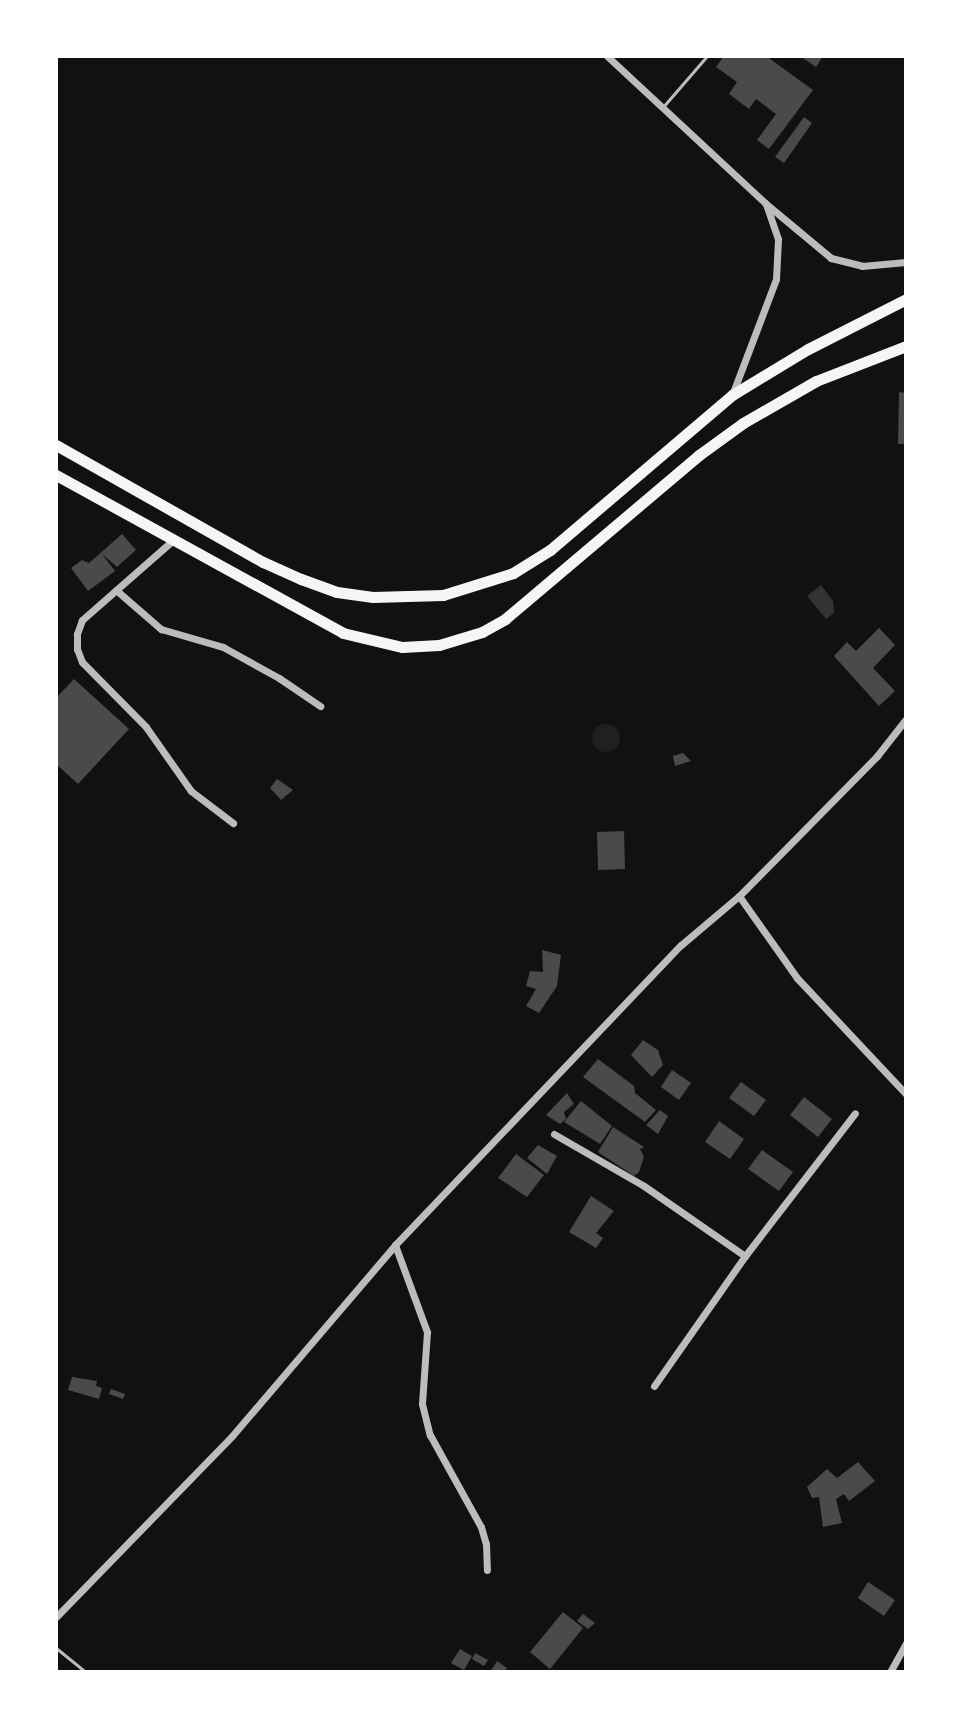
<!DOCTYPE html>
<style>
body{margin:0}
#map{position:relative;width:962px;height:1728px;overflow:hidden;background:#111;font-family:"Varela Round",sans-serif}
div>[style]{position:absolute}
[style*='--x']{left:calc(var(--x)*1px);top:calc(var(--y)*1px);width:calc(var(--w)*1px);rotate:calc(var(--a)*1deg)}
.green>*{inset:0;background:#202020}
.round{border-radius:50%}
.water>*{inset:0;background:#333}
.building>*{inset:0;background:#4a4a4a}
.service>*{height:3px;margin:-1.5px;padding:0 1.5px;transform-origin:1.5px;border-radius:1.5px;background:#bcbcbc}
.minor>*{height:7px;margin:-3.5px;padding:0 3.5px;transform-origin:3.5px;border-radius:3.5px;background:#bcbcbc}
.trunk>*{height:11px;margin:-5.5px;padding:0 5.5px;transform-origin:5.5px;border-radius:5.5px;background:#f5f5f5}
span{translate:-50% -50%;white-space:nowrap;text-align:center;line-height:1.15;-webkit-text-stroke:8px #fff;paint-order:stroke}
.frame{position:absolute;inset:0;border:58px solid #fff;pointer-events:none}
</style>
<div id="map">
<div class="green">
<i class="round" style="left:592px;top:724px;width:28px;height:28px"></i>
</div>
<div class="water">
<i style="clip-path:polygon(821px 585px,833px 601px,834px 613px,826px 619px,807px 596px)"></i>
</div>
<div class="building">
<i style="clip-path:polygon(724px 56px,766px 56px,813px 90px,769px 149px,757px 140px,776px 114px,756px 99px,749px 109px,729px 94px,737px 82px,716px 67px)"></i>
<i style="clip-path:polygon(800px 56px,823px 56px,816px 67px)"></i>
<i style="clip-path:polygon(804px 117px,812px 123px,784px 163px,775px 157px)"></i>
<i style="clip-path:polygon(899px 392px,906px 393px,906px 444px,898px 444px)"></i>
<i style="clip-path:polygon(122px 534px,136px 550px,117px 567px,102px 554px,115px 571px,88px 591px,71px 568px,82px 560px,89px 563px)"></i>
<i style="clip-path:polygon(879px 628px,895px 645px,873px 668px,895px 691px,879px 706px,834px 656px,847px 642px,856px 651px)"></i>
<i style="clip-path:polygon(74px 679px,129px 729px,78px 784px,56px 764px,56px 698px)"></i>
<i style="clip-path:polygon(683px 753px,691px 761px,675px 766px,673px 756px)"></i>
<i style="clip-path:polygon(277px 779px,293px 790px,281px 800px,270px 788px)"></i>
<i style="clip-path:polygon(624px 831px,625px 869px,598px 870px,597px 832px)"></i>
<i style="clip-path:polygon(542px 950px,561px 955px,557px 986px,539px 1013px,526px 1006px,536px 989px,526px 986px,530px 971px,543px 972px)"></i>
<i style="clip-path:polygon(643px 1040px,658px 1050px,663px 1065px,652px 1077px,631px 1055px)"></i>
<i style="clip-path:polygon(598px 1059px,634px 1086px,635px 1093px,656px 1110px,645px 1122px,583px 1077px)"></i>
<i style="clip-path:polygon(672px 1070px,691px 1083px,679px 1100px,661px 1087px)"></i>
<i style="clip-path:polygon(741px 1082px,766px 1100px,754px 1116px,729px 1098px)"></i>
<i style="clip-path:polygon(567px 1093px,574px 1104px,564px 1112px,566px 1119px,560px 1124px,546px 1115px)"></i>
<i style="clip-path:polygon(804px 1097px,832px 1119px,818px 1137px,790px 1115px)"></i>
<i style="clip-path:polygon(581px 1101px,612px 1126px,600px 1144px,564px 1122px)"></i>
<i style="clip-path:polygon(660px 1110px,668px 1116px,658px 1134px,646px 1125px)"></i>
<i style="clip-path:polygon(719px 1121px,744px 1139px,730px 1159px,705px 1142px)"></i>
<i style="clip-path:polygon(613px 1127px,644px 1147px,640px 1149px,644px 1157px,639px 1172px,634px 1176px,598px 1152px)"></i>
<i style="clip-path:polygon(538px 1145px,557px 1156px,547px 1174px,527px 1158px)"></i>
<i style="clip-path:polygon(762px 1150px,793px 1172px,779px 1191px,748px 1169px)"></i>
<i style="clip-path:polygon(516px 1154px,544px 1175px,527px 1197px,498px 1178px)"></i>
<i style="clip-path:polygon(591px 1196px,614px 1211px,596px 1233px,603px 1238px,596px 1248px,569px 1232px)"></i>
<i style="clip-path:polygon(72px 1377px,97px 1381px,96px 1386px,102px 1388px,99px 1399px,68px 1390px)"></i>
<i style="clip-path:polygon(111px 1389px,125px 1394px,123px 1399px,109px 1394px)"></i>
<i style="clip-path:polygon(858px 1462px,875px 1481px,849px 1501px,844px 1494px,836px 1499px,842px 1523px,823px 1527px,819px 1497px,812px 1498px,807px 1487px,827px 1469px,837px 1478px)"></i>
<i style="clip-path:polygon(868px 1582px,895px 1600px,884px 1616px,858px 1598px)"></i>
<i style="clip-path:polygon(563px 1612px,583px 1628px,550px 1669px,530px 1652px)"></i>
<i style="clip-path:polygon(583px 1614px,595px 1623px,588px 1629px,577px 1621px)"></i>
<i style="clip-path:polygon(460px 1649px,472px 1656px,464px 1670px,451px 1663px)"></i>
<i style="clip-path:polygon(475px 1653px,488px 1660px,484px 1666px,472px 1659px)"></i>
<i style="clip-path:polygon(497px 1661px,507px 1668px,504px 1672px,490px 1672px)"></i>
</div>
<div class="service">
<i style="--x:662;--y:108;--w:69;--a:-49.1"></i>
<i style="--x:56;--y:1648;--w:38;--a:39"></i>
</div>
<div class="minor">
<i style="--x:607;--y:56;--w:216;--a:42.9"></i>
<i style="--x:765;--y:203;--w:86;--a:39.8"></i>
<i style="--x:831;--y:258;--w:32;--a:14"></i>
<i style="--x:862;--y:266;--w:44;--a:-5.2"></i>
<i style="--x:732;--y:395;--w:124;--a:-69.2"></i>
<i style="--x:776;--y:279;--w:40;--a:-87.1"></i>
<i style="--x:778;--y:239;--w:36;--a:-109"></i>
<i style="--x:172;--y:541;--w:120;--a:138.7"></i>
<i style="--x:82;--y:620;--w:15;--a:110"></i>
<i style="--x:77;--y:634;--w:15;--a:90"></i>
<i style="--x:77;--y:649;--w:14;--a:69"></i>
<i style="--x:82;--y:662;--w:91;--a:45.4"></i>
<i style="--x:146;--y:727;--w:78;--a:54.9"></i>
<i style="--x:191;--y:791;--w:53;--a:37.3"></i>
<i style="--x:116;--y:590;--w:60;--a:40.9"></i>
<i style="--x:161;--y:629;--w:65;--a:16.2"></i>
<i style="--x:223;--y:647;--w:64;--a:29"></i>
<i style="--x:279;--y:678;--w:50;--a:34.3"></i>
<i style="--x:739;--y:896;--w:100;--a:54.7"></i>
<i style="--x:797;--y:978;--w:159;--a:46.8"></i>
<i style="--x:554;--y:1134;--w:104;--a:30"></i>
<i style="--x:644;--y:1186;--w:123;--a:34.7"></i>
<i style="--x:395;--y:1245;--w:93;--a:69.8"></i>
<i style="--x:427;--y:1332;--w:72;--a:94"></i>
<i style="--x:422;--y:1404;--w:32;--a:76"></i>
<i style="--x:430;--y:1435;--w:105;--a:61"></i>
<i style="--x:481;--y:1527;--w:18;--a:74"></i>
<i style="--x:486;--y:1544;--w:26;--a:88"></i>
<i style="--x:654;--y:1386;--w:159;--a:-55"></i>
<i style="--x:745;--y:1256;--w:180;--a:-52.4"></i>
<i style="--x:56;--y:1617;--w:252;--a:-45.8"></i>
<i style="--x:232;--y:1436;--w:251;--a:-49.5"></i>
<i style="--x:395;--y:1245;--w:414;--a:-46.4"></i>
<i style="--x:681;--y:945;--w:76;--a:-40.2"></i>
<i style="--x:739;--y:896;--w:197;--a:-45.4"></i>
<i style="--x:877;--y:756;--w:47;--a:-51.9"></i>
<i style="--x:890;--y:1672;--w:33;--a:-61"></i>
</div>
<div class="trunk">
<i style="--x:56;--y:445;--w:238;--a:29.5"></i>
<i style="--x:263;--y:562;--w:42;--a:24.1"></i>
<i style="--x:301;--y:579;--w:38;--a:20"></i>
<i style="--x:337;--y:592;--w:36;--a:8"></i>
<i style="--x:373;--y:597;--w:70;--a:-1.6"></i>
<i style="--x:443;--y:595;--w:73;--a:-17.4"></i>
<i style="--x:513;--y:573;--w:44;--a:-31.9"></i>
<i style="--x:550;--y:550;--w:239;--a:-40.4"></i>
<i style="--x:732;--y:395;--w:89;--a:-31.2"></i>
<i style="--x:808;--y:349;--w:110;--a:-27"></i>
<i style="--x:56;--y:475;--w:328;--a:28.8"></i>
<i style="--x:343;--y:633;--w:61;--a:13.3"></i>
<i style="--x:402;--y:647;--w:37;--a:-3"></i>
<i style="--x:439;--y:645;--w:45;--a:-16.8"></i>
<i style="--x:482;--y:632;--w:26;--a:-29"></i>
<i style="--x:505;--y:619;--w:254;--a:-40.2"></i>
<i style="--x:699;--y:455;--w:54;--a:-36"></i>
<i style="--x:743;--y:423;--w:84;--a:-29.9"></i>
<i style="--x:816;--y:381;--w:97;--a:-21.3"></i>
</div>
<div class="frame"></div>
</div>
